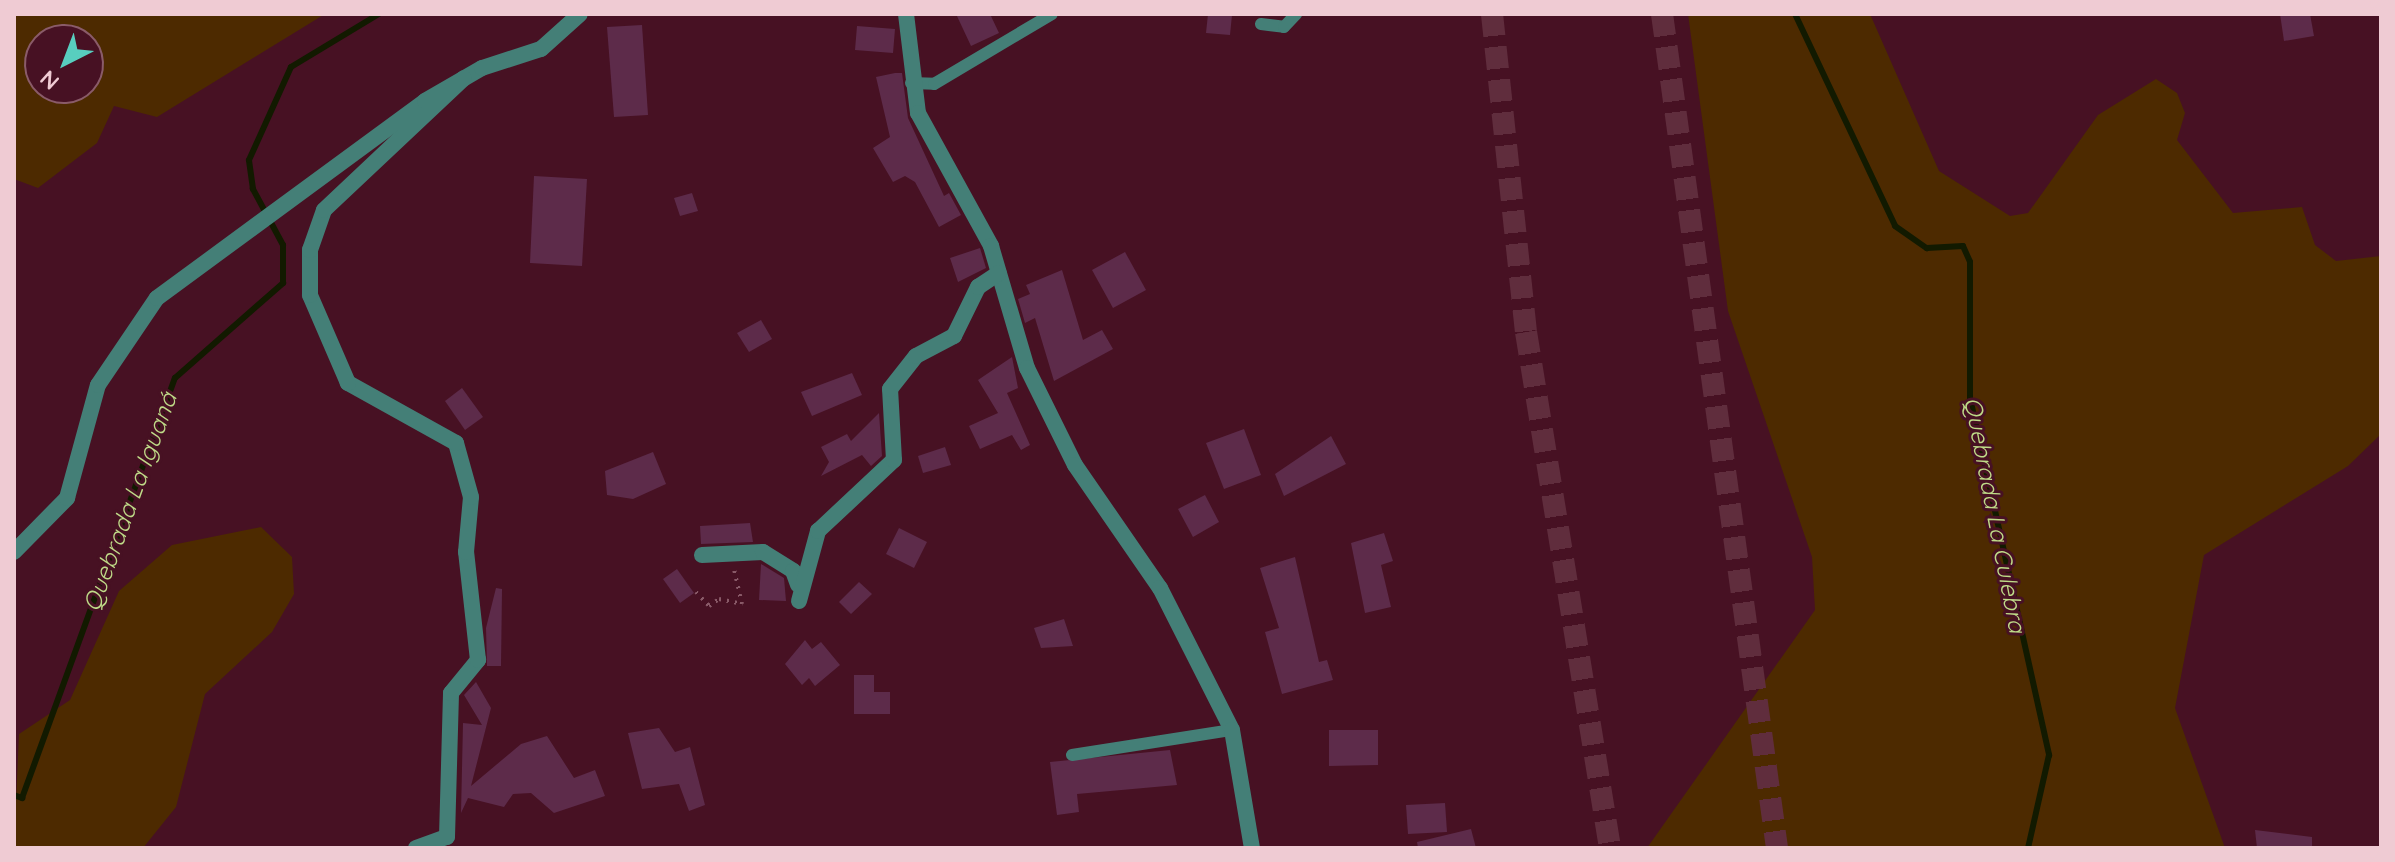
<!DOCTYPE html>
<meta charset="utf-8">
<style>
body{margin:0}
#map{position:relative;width:2395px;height:862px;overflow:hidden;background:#471123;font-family:Quicksand,sans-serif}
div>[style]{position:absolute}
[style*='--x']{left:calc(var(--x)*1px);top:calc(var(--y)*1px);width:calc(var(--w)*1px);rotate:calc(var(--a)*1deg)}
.green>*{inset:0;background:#4d2a00}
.stream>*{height:6px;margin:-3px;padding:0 3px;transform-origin:3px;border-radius:3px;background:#121a00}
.building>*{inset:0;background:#5d2b4a}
.trunk-tunnel>*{height:22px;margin-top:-11px;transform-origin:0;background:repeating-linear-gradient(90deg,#602d3d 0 22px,transparent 0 33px)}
.path>*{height:4px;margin-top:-2px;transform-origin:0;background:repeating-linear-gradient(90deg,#895a68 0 2px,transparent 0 8px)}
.service>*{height:12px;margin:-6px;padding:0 6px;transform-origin:6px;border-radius:6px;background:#447f77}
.minor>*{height:16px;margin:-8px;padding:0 8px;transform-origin:8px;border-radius:8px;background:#447f77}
span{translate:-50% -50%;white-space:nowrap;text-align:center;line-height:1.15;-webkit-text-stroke:6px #471123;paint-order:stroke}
.water-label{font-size:24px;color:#bfdb88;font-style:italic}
.frame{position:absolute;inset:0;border:16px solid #efcbd3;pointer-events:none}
.north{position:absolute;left:24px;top:24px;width:80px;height:80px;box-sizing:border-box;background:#471123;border:2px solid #8a5b69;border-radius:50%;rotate:222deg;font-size:22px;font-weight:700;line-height:32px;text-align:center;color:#efcbd3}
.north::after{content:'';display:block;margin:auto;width:28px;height:36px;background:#58cebf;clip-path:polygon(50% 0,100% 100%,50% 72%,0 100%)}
</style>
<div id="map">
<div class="green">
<i style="clip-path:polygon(evenodd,14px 14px,325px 14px,157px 117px,114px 106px,97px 143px,38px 188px,14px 179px,14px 14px,40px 40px,88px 40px,88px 88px,40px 88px,40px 40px)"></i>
<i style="clip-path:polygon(1688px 14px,1870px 14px,1939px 171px,2010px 216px,2028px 213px,2098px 115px,2156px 79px,2177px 93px,2185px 113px,2177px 140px,2233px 213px,2302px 207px,2315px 245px,2336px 261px,2381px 256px,2381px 434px,2348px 466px,2204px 555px,2175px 708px,2225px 848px,1647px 848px,1815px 610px,1812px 557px,1728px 311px)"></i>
<i style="clip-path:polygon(261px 527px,292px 557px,294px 594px,272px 632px,205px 694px,176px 807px,143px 848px,14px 848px,19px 734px,70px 700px,119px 591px,172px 545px)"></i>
</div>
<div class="stream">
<i style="--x:1795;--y:14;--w:234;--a:64.7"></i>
<i style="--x:1895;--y:226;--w:39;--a:35"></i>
<i style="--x:1927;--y:248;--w:36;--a:-3"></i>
<i style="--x:1963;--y:246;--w:17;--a:66"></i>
<i style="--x:1970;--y:262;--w:136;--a:90"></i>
<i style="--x:1970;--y:398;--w:366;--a:77.5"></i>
<i style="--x:2049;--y:755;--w:95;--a:102.7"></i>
<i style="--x:14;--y:795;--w:9;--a:21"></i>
<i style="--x:22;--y:798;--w:447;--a:-70"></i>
<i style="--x:175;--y:378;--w:144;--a:-41.3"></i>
<i style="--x:283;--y:283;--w:38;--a:-90"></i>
<i style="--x:283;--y:245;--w:64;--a:-118.2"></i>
<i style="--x:253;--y:189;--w:29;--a:-98"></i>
<i style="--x:249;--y:160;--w:102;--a:-65.7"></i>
<i style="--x:291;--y:67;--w:103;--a:-31.1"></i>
</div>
<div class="building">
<i style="clip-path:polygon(956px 14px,990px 14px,999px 33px,971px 46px)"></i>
<i style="clip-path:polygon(1208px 14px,1232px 15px,1230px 35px,1206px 33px)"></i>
<i style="clip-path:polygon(2280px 14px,2310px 14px,2314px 36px,2284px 41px)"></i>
<i style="clip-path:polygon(642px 25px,648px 115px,614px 117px,607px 27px)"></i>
<i style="clip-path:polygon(857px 26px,895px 29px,893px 53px,855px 50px)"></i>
<i style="clip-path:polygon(895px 73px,902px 73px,908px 118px,944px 196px,949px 193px,961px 215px,939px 227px,915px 182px,905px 176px,893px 182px,873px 148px,890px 137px,876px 77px)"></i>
<i style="clip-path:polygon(534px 176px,587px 179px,582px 266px,530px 263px)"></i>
<i style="clip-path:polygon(692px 193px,698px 211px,680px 216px,674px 198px)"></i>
<i style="clip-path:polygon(980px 248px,986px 268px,958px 282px,950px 258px)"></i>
<i style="clip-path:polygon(1125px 252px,1146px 290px,1113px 308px,1092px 270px)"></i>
<i style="clip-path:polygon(1062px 270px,1083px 340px,1102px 330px,1113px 349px,1054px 381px,1035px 318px,1025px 323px,1018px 299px,1030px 294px,1026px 285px)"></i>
<i style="clip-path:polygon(761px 320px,772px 339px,749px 352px,737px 333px)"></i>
<i style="clip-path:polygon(1012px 357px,1018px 388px,1007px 393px,1030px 445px,1021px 450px,1012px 435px,980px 449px,969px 426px,998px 413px,978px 380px)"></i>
<i style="clip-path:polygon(852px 373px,862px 395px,812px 416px,801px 392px)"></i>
<i style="clip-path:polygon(462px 388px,483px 417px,465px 430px,445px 401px)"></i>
<i style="clip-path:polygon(879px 413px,882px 456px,871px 466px,862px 455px,821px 476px,829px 462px,821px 447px,847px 434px,851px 441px)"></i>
<i style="clip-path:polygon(1244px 429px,1261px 475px,1224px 489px,1206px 443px)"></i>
<i style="clip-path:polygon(1331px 436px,1346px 464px,1284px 496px,1275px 474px)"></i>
<i style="clip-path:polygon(945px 447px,951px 465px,923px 473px,918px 456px)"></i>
<i style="clip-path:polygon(653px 452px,666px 484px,633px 499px,607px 495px,605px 471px)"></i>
<i style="clip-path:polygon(1205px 495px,1219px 522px,1193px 537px,1178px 509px)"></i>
<i style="clip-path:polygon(750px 523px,753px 542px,701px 544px,700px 526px)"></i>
<i style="clip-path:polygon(899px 528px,927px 542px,914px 568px,886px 554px)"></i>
<i style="clip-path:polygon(1384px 533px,1393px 561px,1381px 565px,1391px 607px,1365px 613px,1351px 543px)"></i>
<i style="clip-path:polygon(1295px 557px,1319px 662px,1327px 660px,1333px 680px,1282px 694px,1265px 632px,1279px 628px,1260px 568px)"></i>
<i style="clip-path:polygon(761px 564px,784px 578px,786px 601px,759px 600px)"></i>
<i style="clip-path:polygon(677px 569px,694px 593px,680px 603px,663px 579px)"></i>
<i style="clip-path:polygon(859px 582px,872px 594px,851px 614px,839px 602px)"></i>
<i style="clip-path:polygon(496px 588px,502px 589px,501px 666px,487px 666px,486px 628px)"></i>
<i style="clip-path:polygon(1064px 619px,1073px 646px,1041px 648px,1034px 628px)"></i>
<i style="clip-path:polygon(805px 640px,812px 649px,821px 642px,840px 665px,815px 686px,809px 678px,802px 685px,785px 664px)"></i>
<i style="clip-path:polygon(854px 675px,874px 675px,874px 692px,890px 692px,890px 714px,854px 714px)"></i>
<i style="clip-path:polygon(476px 682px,491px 708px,471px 786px,521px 744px,547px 736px,574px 778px,595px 770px,605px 796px,554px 813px,531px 793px,513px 794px,504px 807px,468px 798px,461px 813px,463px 723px,482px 725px,464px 695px)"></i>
<i style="clip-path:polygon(659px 728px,675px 752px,690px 747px,705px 805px,689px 811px,679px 784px,642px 789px,628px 733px)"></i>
<i style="clip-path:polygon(1329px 730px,1378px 730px,1378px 765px,1329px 766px)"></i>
<i style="clip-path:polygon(1170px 750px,1177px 785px,1077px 794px,1079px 812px,1057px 815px,1050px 762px)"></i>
<i style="clip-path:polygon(1445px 803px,1447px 832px,1408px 834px,1406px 805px)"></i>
<i style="clip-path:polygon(1471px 829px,1476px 848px,1418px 848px,1417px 842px)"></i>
<i style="clip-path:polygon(2255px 830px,2312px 837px,2312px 848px,2257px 848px)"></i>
</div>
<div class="trunk-tunnel">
<i style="--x:1492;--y:14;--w:320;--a:83.9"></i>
<i style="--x:1526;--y:332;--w:523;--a:80.75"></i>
<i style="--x:1662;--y:14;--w:842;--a:82.15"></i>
</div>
<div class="path">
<i style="--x:696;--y:592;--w:19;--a:47"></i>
<i style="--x:709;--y:606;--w:12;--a:-35"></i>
<i style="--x:719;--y:599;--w:24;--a:12"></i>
<i style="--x:742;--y:604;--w:35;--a:-103"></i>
</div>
<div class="service">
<i style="--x:1261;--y:24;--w:23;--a:7"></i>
<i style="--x:1284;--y:27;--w:18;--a:-47"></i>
<i style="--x:911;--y:83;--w:23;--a:2"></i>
<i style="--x:934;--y:84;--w:137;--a:-30.7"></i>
<i style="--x:1072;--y:755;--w:162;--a:-8.9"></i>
</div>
<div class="minor">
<i style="--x:906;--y:14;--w:100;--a:83.1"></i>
<i style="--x:918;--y:113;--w:152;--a:61.2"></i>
<i style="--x:991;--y:246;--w:127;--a:73.6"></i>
<i style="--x:1027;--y:368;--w:108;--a:63.7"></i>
<i style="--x:1075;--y:465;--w:150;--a:55.4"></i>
<i style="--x:1160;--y:588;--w:159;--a:63.1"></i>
<i style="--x:1232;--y:730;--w:120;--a:80.4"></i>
<i style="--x:14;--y:552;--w:76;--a:-45.5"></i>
<i style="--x:67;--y:498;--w:117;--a:-74.7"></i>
<i style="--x:98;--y:385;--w:105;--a:-55.9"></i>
<i style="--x:157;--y:298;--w:333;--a:-36.3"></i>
<i style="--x:425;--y:101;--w:66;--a:-30.1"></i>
<i style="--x:482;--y:68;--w:62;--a:-17.9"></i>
<i style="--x:541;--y:49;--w:52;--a:-41.9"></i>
<i style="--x:702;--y:555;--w:61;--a:-2.8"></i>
<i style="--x:763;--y:552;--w:36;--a:32"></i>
<i style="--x:793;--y:571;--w:15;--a:70"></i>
<i style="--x:799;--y:601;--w:73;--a:-74.8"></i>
<i style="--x:818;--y:531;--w:104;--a:-43.1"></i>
<i style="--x:894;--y:460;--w:71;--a:-93.2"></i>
<i style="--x:890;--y:389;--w:42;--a:-51.8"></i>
<i style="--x:916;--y:356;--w:43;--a:-27.8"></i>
<i style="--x:954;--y:336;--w:55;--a:-63.9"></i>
<i style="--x:978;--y:287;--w:25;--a:-34"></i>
<i style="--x:416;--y:848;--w:33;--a:-20"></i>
<i style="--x:447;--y:837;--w:144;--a:-88.4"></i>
<i style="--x:451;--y:693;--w:43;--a:-50.7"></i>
<i style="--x:478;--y:660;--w:109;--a:-96.3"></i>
<i style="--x:466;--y:552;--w:55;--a:-84.8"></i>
<i style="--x:471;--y:497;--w:56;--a:-105.5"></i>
<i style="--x:456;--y:443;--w:124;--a:-150.9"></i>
<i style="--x:348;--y:383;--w:96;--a:-113.4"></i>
<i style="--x:310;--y:295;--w:45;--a:-90"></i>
<i style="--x:310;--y:250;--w:42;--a:-70.7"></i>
<i style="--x:324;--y:210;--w:192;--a:-43.3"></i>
</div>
<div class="water-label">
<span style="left:130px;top:502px;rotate:-70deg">Quebrada La Iguaná</span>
<span style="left:1995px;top:515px;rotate:79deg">Quebrada La Culebra</span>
</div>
<div class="frame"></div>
<div class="north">N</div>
</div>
